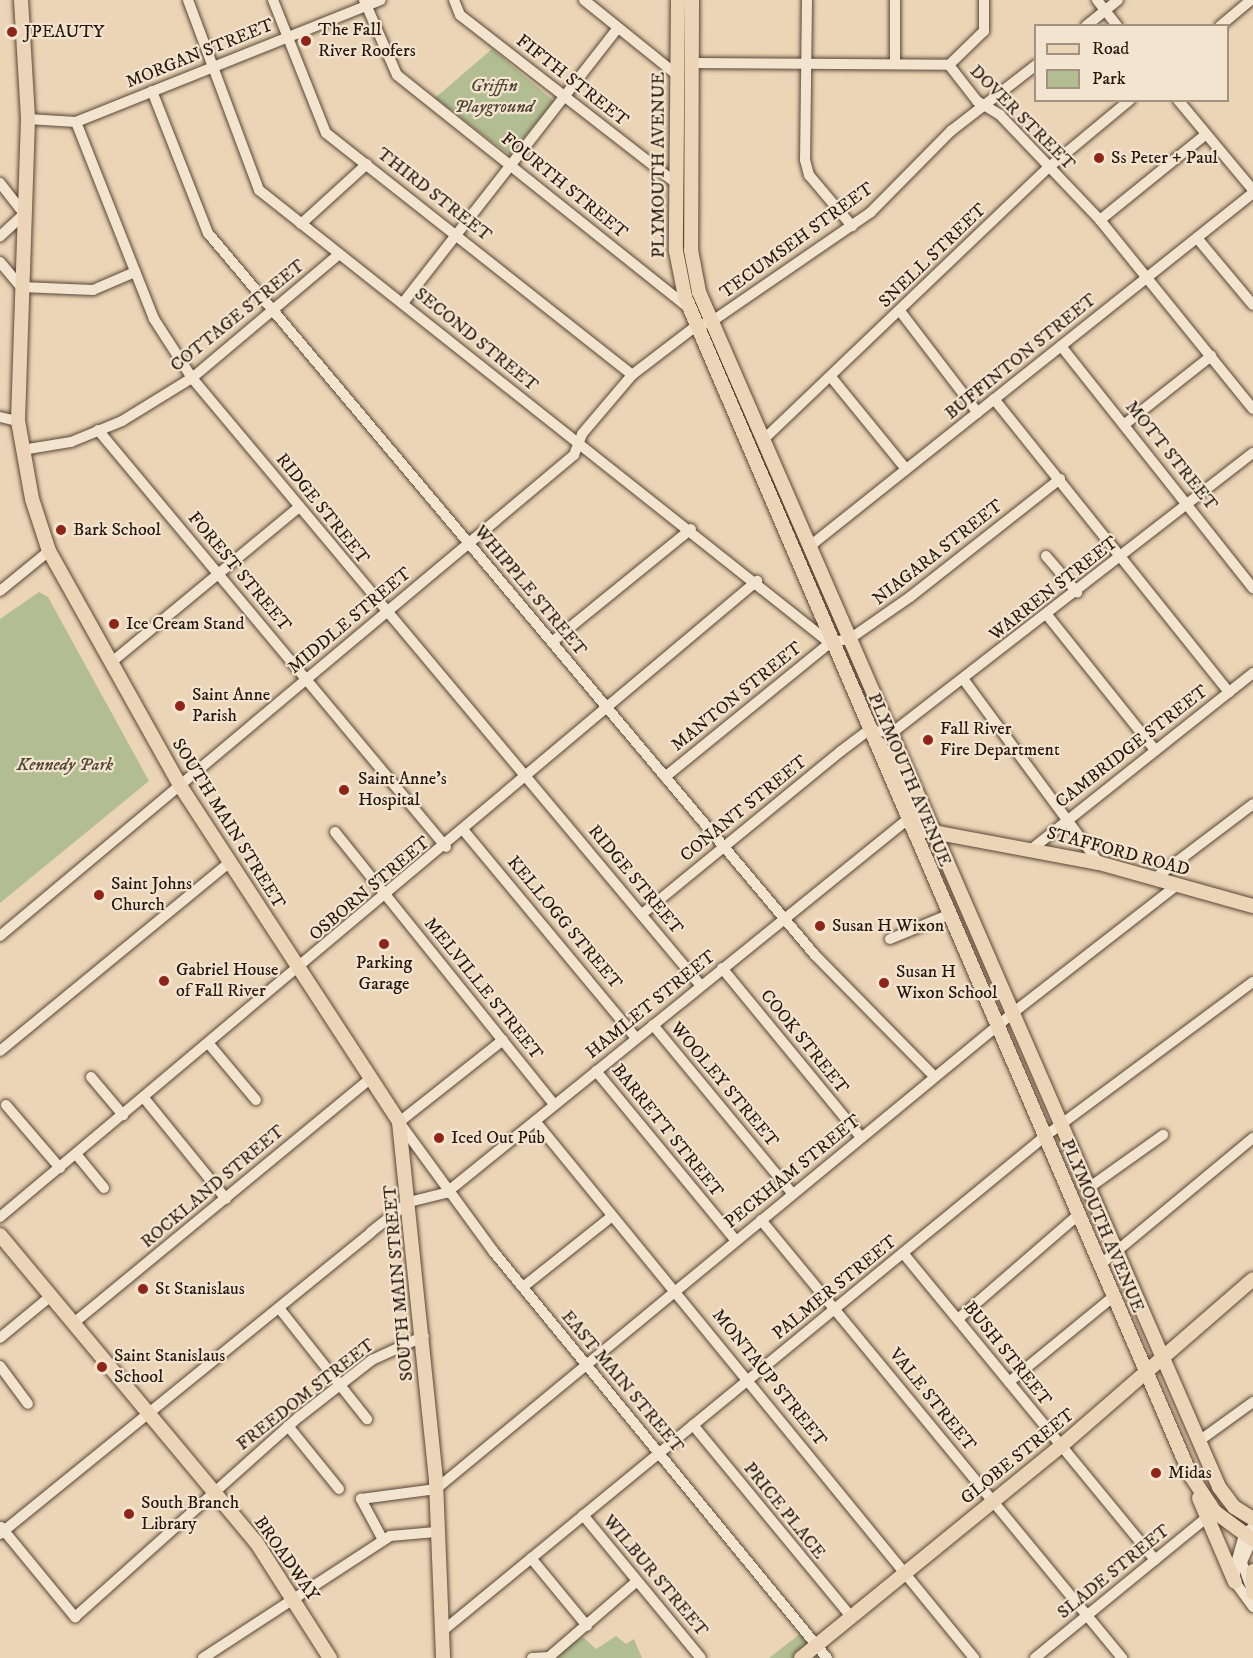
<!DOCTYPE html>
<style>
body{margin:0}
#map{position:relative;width:1253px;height:1658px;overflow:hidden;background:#ecd5b6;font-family:"IM FELL DW Pica",serif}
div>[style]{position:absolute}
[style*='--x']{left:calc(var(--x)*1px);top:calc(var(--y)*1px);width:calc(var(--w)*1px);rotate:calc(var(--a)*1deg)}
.green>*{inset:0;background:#b2be92}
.roads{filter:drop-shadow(0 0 2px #584636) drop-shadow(0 0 2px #584636)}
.minor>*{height:10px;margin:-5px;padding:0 5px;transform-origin:5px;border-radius:5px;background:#f3e4d0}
.major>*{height:14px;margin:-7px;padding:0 7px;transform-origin:7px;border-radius:7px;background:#ecd5b6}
.dots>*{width:16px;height:16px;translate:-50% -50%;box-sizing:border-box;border:3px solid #f3e4d0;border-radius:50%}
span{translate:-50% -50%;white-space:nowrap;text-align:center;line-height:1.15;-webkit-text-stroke:4.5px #f3e4d0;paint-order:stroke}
.poi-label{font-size:18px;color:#27160b}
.left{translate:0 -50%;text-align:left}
.street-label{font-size:18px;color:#27160b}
.park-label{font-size:18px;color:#514834;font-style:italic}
.legend{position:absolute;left:1034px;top:24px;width:195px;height:78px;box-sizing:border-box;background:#f3e4d0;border:2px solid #a19281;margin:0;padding:8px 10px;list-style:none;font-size:18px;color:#27160b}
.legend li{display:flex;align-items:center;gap:12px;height:30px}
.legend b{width:30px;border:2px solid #a19281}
</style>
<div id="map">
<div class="green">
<i style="clip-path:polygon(492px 49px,554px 101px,510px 155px,435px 98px)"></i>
<i style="clip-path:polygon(39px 592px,48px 597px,149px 781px,0 903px,0 619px)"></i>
<i style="clip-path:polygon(805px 1630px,827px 1658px,769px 1658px)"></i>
<i style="clip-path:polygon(616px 1636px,626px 1644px,634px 1639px,642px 1658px,534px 1658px,547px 1657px,583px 1637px,596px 1649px)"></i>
</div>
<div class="roads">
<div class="minor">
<i style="--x:188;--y:0;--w:203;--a:69.5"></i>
<i style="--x:259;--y:190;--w:729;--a:38.43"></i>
<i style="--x:273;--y:0;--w:143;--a:68.3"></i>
<i style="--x:326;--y:133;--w:390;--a:38.3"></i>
<i style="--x:364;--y:0;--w:82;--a:66.3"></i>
<i style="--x:397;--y:75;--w:374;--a:38.6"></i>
<i style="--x:454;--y:0;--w:16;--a:68"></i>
<i style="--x:460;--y:15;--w:274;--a:37.9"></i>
<i style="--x:584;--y:0;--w:119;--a:38.9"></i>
<i style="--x:807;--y:0;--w:160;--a:90.7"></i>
<i style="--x:805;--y:160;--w:16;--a:75"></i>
<i style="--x:809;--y:175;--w:67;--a:49.9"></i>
<i style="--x:895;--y:0;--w:64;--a:90"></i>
<i style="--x:1097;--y:0;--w:33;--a:52"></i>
<i style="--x:1086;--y:26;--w:41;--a:-39.1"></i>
<i style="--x:1220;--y:26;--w:40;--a:-40"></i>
<i style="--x:692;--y:63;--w:257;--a:0.4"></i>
<i style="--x:949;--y:65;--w:46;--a:52.1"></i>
<i style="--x:977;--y:101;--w:27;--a:31"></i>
<i style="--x:1000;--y:115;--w:145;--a:46.4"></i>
<i style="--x:1100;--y:220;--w:243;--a:51"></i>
<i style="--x:949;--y:65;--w:49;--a:-44.2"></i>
<i style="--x:984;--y:31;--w:31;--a:-90"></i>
<i style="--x:152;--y:91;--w:153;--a:68.5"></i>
<i style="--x:208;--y:233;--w:943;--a:49.95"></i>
<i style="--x:815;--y:955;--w:171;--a:45.5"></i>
<i style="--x:1178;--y:100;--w:117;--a:50.2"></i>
<i style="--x:28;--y:119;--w:48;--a:3.6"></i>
<i style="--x:76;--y:122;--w:328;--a:-21.8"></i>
<i style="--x:76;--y:122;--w:212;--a:68.4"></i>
<i style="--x:154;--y:319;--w:70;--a:57.2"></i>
<i style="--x:192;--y:378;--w:793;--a:50.06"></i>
<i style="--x:0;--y:183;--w:39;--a:52"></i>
<i style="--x:24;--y:214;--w:33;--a:137"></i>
<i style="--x:1100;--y:220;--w:135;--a:-39"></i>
<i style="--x:301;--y:224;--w:89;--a:-42.3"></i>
<i style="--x:1197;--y:238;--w:87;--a:50.1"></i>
<i style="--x:0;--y:262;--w:33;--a:50"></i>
<i style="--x:21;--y:287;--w:72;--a:2.4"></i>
<i style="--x:93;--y:290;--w:46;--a:-23.2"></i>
<i style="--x:403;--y:303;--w:349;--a:-52"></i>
<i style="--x:900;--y:311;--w:128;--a:52.6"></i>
<i style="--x:1061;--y:346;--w:309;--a:51.6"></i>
<i style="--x:831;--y:377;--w:119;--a:50.8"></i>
<i style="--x:994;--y:399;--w:376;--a:51.3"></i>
<i style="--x:0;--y:417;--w:18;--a:13"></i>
<i style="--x:1125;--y:424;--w:110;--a:-38.3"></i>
<i style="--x:98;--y:430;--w:543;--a:50.15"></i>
<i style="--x:763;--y:440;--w:394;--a:-43.7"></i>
<i style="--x:1048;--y:168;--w:107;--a:-39.7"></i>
<i style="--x:22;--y:450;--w:50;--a:-9.3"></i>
<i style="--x:71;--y:442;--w:55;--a:-22.4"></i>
<i style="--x:122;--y:421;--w:82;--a:-31.6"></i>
<i style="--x:192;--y:378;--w:192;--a:-40.1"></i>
<i style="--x:810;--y:546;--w:566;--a:-38.55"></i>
<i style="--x:1046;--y:556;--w:48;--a:49.3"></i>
<i style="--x:0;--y:591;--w:63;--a:-39.2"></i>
<i style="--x:1047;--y:615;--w:173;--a:51.3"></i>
<i style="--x:552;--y:642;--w:179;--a:-39.1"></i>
<i style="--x:113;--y:661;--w:241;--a:-39.6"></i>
<i style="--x:964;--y:680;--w:227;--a:53.6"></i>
<i style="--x:665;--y:777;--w:213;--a:-39.1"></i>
<i style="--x:830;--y:643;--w:22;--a:-13"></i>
<i style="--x:851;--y:638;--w:72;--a:-34.8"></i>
<i style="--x:910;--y:597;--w:191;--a:-38.2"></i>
<i style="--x:335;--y:832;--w:349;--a:51.2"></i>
<i style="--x:465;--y:832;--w:268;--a:50.3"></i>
<i style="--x:1033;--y:848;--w:281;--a:-38.5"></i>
<i style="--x:1154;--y:879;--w:124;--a:-37.1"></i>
<i style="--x:642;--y:914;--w:257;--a:-39.3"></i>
<i style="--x:841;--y:751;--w:34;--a:-37"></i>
<i style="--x:868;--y:731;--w:25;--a:2"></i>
<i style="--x:893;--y:732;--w:455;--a:-37.8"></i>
<i style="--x:0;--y:936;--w:749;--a:-39.96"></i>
<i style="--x:574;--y:455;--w:22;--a:-69"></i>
<i style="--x:582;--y:434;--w:77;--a:-49.7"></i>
<i style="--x:632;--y:375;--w:81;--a:-37.4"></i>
<i style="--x:696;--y:326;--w:16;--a:-15"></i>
<i style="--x:711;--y:322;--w:194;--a:-34.5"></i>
<i style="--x:871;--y:212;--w:114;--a:-45.4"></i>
<i style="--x:951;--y:131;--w:108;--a:-37.8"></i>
<i style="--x:890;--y:939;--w:63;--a:-22.5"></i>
<i style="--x:722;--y:968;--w:219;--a:50.6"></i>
<i style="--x:653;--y:1025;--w:218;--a:50.4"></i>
<i style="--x:503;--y:1040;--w:132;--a:141.7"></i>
<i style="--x:399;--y:1122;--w:160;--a:53.9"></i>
<i style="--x:493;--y:1251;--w:527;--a:50.63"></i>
<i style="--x:209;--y:1044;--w:73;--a:50"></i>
<i style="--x:0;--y:1051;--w:298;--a:-39.4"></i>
<i style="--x:596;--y:1071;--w:220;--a:50.5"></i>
<i style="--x:91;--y:1077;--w:50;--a:49.9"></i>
<i style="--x:144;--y:1098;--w:130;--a:50.9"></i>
<i style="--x:6;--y:1105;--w:83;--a:49.4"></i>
<i style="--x:535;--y:1121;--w:694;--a:50.73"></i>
<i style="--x:76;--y:1154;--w:44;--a:50.5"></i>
<i style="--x:1090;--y:1187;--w:90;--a:-35.5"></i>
<i style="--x:0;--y:1217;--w:989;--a:-40.04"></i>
<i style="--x:761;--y:1220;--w:568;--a:50.5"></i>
<i style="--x:903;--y:1253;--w:397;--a:50.6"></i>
<i style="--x:1100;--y:1265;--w:199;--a:-39.7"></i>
<i style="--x:523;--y:1287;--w:112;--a:-38.5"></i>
<i style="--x:279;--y:1308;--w:142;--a:51.6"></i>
<i style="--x:958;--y:1319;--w:159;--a:-40.9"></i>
<i style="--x:75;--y:1322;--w:384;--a:-39.5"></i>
<i style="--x:0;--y:1338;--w:67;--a:-39.6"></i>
<i style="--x:0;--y:1366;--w:47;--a:53.6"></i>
<i style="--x:1009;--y:1382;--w:134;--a:-39.3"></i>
<i style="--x:693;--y:1425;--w:249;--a:50.5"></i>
<i style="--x:288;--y:1426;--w:81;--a:51"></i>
<i style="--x:1199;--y:1441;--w:67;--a:-35.8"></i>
<i style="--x:583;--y:1515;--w:185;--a:50.5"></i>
<i style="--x:1;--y:1527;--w:117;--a:50.6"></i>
<i style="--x:75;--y:1617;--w:300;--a:-41.8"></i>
<i style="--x:299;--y:1417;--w:93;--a:-38"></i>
<i style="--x:372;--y:1360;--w:57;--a:-24.8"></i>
<i style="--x:1253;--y:1527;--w:12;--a:138"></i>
<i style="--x:1244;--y:1535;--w:32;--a:106"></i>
<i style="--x:1235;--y:1566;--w:16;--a:90"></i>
<i style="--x:1235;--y:1582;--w:31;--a:54"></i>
<i style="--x:0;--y:1534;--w:478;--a:-39.1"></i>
<i style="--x:371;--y:1232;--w:48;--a:-38.3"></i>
<i style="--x:409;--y:1202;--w:38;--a:-14"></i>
<i style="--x:446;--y:1193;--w:593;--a:-38.98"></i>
<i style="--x:383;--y:1540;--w:47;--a:-118.2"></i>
<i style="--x:361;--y:1499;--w:76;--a:-7.6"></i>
<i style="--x:436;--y:1489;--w:749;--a:-39.53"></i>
<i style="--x:1014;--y:1012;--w:205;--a:-37.9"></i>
<i style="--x:531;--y:1558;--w:88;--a:50.5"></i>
<i style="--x:1253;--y:1593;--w:33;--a:-110"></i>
<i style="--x:1242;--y:1562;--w:27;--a:-66"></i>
<i style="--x:445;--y:1629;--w:775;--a:-39.4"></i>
<i style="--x:1044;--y:1137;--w:260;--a:-36.6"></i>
<i style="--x:203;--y:1658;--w:223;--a:-33.1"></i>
<i style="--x:390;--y:1536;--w:46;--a:-5"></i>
<i style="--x:532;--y:1658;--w:17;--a:-3"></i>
<i style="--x:549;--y:1657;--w:116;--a:-40.8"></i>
<i style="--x:1035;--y:1658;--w:227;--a:-39.3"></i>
</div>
<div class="major">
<i style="--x:21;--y:0;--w:119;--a:86.6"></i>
<i style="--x:28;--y:119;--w:302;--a:91.9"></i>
<i style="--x:18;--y:421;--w:79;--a:79.8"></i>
<i style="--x:32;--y:499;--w:55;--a:71.9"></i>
<i style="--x:49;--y:551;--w:267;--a:60.8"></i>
<i style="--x:179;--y:784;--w:403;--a:56.9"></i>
<i style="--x:399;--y:1122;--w:362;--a:84.1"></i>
<i style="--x:436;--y:1482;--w:176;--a:87.7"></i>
<i style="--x:678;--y:0;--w:251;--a:90.5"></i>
<i style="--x:676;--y:251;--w:47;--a:78.9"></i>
<i style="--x:685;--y:297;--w:1283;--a:66.77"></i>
<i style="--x:1191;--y:1476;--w:43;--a:56.3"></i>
<i style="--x:1215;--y:1512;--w:47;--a:36.4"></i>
<i style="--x:692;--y:0;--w:250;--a:90.2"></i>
<i style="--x:691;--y:250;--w:43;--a:79.2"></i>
<i style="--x:699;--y:292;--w:1303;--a:66.48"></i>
<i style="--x:1219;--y:1487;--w:25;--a:53"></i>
<i style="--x:1234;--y:1507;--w:22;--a:32"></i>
<i style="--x:879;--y:744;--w:100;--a:60.6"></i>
<i style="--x:928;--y:831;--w:174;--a:10.6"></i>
<i style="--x:1099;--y:863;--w:160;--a:15.6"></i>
<i style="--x:0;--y:1235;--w:400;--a:50.2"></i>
<i style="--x:256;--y:1542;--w:138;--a:57.5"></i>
<i style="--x:1199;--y:1498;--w:91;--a:66.8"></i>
<i style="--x:1253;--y:1593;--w:22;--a:-90"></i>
<i style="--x:801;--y:1658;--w:335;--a:-39.2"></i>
<i style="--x:1061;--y:1446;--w:254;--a:-41"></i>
</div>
</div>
<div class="dots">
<i style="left:12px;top:32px;background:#8f2418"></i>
<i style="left:306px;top:41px;background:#8f2418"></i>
<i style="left:1099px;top:158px;background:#8f2418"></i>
<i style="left:61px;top:530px;background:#8f2418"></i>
<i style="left:114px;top:624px;background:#8f2418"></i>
<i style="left:180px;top:706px;background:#8f2418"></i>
<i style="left:928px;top:740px;background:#8f2418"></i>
<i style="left:344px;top:790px;background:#8f2418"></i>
<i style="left:99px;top:895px;background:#8f2418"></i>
<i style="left:820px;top:926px;background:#8f2418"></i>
<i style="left:384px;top:944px;background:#8f2418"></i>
<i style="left:164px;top:981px;background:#8f2418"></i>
<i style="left:884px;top:983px;background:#8f2418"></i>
<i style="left:439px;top:1138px;background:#8f2418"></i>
<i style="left:143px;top:1289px;background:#8f2418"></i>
<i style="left:102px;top:1367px;background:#8f2418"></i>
<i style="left:1156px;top:1473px;background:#8f2418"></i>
<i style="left:129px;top:1514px;background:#8f2418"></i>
</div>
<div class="poi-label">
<span class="left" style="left:318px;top:41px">The Fall<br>River Roofers</span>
<span class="left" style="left:24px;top:32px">JPEAUTY</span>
<span class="left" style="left:1111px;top:158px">Ss Peter + Paul</span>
<span class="left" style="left:73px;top:530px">Bark School</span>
<span class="left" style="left:126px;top:624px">Ice Cream Stand</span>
<span class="left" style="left:192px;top:706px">Saint Anne<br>Parish</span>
<span class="left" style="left:940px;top:740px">Fall River<br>Fire Department</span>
<span class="left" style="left:358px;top:790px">Saint Anne's<br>Hospital</span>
<span class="left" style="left:111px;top:895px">Saint Johns<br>Church</span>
<span class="left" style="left:832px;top:926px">Susan H Wixon</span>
<span style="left:384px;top:974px">Parking<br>Garage</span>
<span class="left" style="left:176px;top:981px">Gabriel House<br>of Fall River</span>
<span class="left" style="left:896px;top:983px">Susan H<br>Wixon School</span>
<span class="left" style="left:451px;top:1138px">Iced Out Pub</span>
<span class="left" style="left:155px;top:1289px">St Stanislaus</span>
<span class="left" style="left:114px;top:1367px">Saint Stanislaus<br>School</span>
<span class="left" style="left:1168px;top:1473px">Midas</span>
<span class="left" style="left:141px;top:1514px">South Branch<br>Library</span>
</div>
<div class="street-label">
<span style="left:200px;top:54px;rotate:-22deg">MORGAN STREET</span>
<span style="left:572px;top:81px;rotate:38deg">FIFTH STREET</span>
<span style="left:1022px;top:118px;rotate:45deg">DOVER STREET</span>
<span style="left:659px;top:165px;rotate:-90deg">PLYMOUTH AVENUE</span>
<span style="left:564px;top:186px;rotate:39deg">FOURTH STREET</span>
<span style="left:434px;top:195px;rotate:38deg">THIRD STREET</span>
<span style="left:797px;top:241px;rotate:-36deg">TECUMSEH STREET</span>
<span style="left:933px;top:256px;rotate:-44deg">SNELL STREET</span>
<span style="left:238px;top:316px;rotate:-39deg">COTTAGE STREET</span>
<span style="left:476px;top:340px;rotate:39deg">SECOND STREET</span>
<span style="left:1021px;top:357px;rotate:-39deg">BUFFINTON STREET</span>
<span style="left:1171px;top:456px;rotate:51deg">MOTT STREET</span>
<span style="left:322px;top:509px;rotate:51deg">RIDGE STREET</span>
<span style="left:938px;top:553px;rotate:-38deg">NIAGARA STREET</span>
<span style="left:239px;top:572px;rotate:50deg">FOREST STREET</span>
<span style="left:1054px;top:589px;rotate:-38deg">WARREN STREET</span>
<span style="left:530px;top:591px;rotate:50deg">WHIPPLE STREET</span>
<span style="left:350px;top:621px;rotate:-40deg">MIDDLE STREET</span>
<span style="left:737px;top:697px;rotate:-39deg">MANTON STREET</span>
<span style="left:1132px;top:747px;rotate:-38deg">CAMBRIDGE STREET</span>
<span style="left:909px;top:780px;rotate:67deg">PLYMOUTH AVENUE</span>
<span style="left:744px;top:809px;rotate:-39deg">CONANT STREET</span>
<span style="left:228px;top:824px;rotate:58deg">SOUTH MAIN STREET</span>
<span style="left:1118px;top:852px;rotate:15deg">STAFFORD ROAD</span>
<span style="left:635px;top:880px;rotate:50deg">RIDGE STREET</span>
<span style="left:370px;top:889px;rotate:-40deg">OSBORN STREET</span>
<span style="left:564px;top:923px;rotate:50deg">KELLOGG STREET</span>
<span style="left:483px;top:989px;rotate:51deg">MELVILLE STREET</span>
<span style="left:651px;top:1005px;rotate:-39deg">HAMLET STREET</span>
<span style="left:804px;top:1042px;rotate:51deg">COOK STREET</span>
<span style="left:724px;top:1085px;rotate:50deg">WOOLEY STREET</span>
<span style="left:667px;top:1131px;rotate:51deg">BARRETT STREET</span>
<span style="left:793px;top:1172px;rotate:-39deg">PECKHAM STREET</span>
<span style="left:213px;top:1187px;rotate:-40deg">ROCKLAND STREET</span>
<span style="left:1102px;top:1226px;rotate:67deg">PLYMOUTH AVENUE</span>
<span style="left:399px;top:1283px;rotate:-95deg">SOUTH MAIN STREET</span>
<span style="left:835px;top:1288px;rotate:-39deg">PALMER STREET</span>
<span style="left:1007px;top:1354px;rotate:51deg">BUSH STREET</span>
<span style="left:769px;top:1378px;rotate:51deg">MONTAUP STREET</span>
<span style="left:622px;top:1382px;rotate:50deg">EAST MAIN STREET</span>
<span style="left:306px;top:1395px;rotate:-38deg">FREEDOM STREET</span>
<span style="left:932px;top:1400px;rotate:51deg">VALE STREET</span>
<span style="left:1018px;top:1457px;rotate:-39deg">GLOBE STREET</span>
<span style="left:784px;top:1511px;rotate:51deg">PRICE PLACE</span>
<span style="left:286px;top:1559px;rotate:55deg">BROADWAY</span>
<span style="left:1114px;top:1572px;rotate:-39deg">SLADE STREET</span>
<span style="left:655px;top:1576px;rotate:50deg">WILBUR STREET</span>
</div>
<div class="park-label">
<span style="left:494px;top:97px">Griffin<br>Playground</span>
<span style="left:65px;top:765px">Kennedy Park</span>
</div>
<ul class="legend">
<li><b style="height:8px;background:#ecd5b6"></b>Road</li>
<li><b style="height:16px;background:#b2be92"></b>Park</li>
</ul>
</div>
